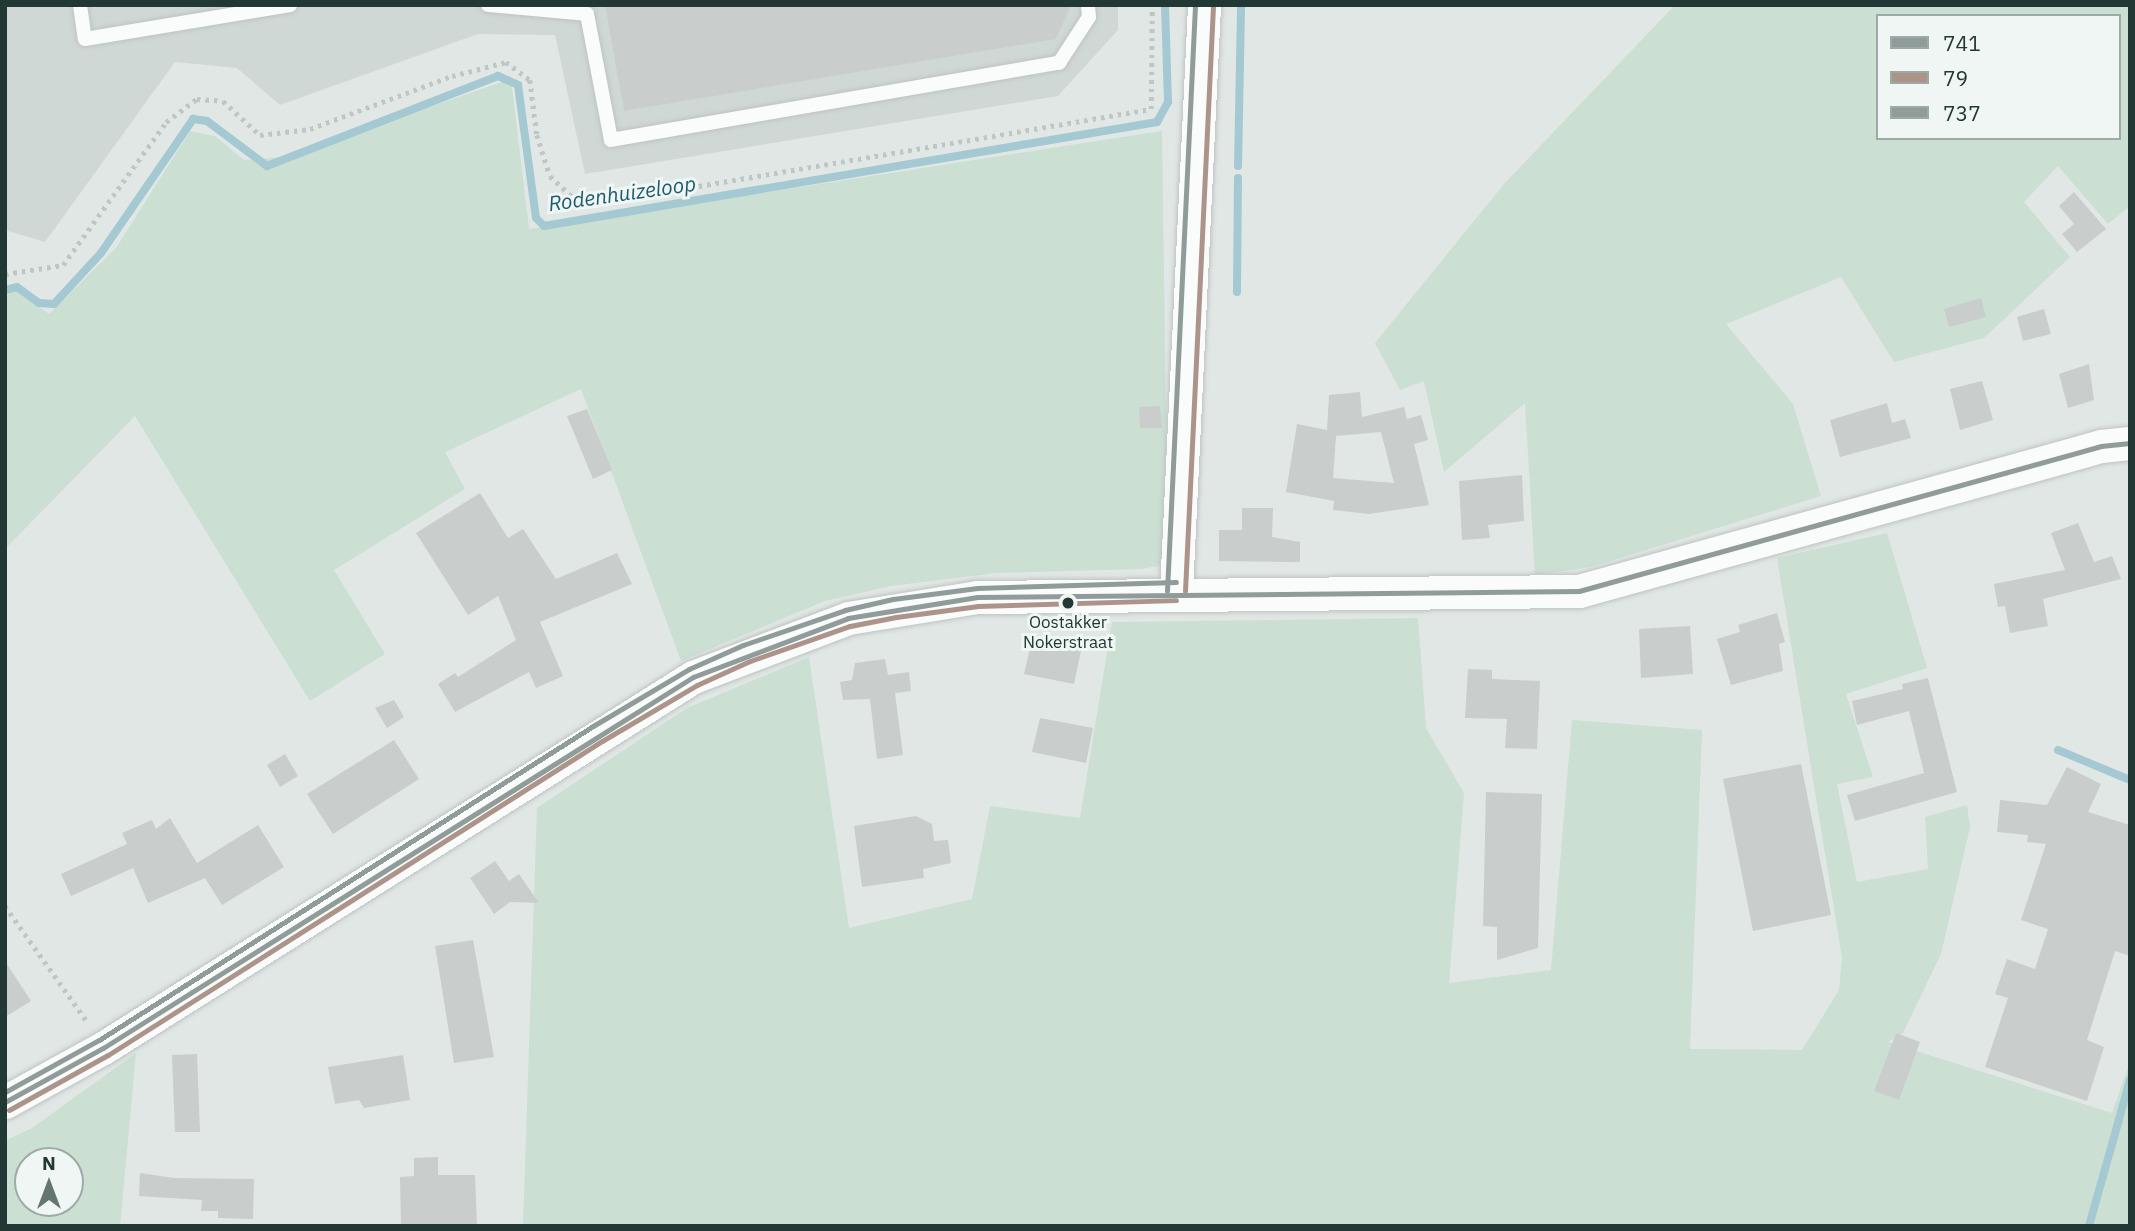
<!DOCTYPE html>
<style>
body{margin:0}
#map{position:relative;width:2135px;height:1231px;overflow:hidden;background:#e1e7e5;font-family:"IBM Plex Sans",sans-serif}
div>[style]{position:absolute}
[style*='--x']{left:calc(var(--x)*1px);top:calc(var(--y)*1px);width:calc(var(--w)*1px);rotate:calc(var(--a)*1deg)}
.built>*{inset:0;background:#d0d8d5}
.green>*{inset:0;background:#cbdfd3}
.stream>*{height:8px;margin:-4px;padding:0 4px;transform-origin:4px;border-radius:4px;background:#a4c9d3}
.building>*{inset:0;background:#c9cecc}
.path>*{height:4.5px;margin-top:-2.25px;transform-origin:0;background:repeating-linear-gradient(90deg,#bfc7c5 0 3.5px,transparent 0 8.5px)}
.roads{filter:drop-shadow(0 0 2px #bec3c2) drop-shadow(0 0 2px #bec3c2)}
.service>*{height:14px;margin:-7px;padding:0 7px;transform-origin:7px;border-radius:7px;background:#fafbfb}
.tertiary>*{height:33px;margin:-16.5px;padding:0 16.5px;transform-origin:16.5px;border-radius:16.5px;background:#fafbfb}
.bus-1>*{height:5px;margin:-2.5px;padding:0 2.5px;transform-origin:2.5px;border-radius:2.5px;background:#909c9a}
.bus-2>*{height:5px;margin:-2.5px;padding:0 2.5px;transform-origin:2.5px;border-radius:2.5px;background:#ad948a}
.bus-3>*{height:5px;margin:-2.5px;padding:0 2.5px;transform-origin:2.5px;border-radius:2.5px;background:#909c9a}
.dots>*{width:19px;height:19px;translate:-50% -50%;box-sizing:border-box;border:4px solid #eff6f3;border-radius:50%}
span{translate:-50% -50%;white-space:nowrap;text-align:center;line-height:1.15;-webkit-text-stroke:6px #eff6f3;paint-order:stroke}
.bus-label{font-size:17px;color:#213834}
.water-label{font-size:21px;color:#205c70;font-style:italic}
.frame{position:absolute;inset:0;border:7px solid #213834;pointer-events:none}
.legend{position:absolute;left:1876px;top:14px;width:245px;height:126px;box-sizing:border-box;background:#eff6f3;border:2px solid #9daaa7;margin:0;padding:9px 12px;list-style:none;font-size:21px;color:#213834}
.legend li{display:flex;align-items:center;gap:14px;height:35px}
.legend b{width:35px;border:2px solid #9daaa7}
.north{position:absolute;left:14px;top:1147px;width:70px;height:70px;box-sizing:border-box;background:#eff6f3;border:2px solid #9daaa7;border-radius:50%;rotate:0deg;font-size:19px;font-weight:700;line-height:28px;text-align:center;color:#213834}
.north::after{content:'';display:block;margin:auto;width:24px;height:32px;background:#647572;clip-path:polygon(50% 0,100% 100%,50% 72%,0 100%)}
</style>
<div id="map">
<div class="built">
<i style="clip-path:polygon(5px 5px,1118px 5px,1118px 30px,1058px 96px,585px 174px,555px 35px,478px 34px,280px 105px,237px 68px,175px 62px,45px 242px,5px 230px)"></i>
</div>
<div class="green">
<i style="clip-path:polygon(evenodd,1675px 5px,2130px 5px,2130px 206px,2108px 224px,2058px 166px,2024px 202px,2070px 257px,1984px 338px,1894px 362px,1841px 277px,1726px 324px,1793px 404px,1821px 496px,1591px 567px,1535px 575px,1525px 403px,1444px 472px,1424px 381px,1400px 390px,1375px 343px,1504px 184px,1675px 5px,1878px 16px,2119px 16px,2119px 138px,1878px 138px,1878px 16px)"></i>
<i style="clip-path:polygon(511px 79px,529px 229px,1162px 131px,1168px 556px,1158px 566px,1141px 569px,996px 573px,891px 586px,825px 601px,681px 661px,581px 389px,445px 452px,465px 489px,334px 570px,385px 654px,310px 701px,135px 416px,5px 549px,5px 283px,49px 314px,116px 248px,190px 131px,215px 136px,244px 160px,286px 157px)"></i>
<i style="clip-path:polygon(1887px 533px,1927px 668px,1846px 694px,1873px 777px,1837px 784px,1857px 882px,1928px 869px,1925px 817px,1967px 805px,1970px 827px,1941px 954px,1903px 1033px,1888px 1042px,2112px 1113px,2130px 1062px,2130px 1226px,523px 1226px,537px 808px,687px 708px,809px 657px,849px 928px,972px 899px,990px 806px,1080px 818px,1112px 622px,1418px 618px,1426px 728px,1464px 793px,1449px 983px,1551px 970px,1572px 720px,1702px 730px,1690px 1049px,1802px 1050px,1839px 990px,1842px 958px,1777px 558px)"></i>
<i style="clip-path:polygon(evenodd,136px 1053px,120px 1226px,5px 1226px,5px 1141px,32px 1128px,136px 1053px,70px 1161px,70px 1203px,28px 1203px,28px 1161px,70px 1161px)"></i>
</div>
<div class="stream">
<i style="--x:1238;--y:166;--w:161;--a:-88.9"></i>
<i style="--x:5;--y:290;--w:12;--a:-14"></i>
<i style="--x:17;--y:287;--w:27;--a:36"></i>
<i style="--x:39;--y:303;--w:15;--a:4"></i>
<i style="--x:54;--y:304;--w:69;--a:-47.3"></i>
<i style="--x:101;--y:253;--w:163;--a:-55.5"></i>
<i style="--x:193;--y:119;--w:14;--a:8"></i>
<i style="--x:207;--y:121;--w:75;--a:36.9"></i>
<i style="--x:267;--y:166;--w:248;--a:-21.3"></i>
<i style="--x:498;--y:76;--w:22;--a:24"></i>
<i style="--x:518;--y:85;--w:134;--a:82.3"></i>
<i style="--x:536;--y:218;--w:11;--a:45"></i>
<i style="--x:544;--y:226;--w:622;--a:-9.63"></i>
<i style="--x:1157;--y:122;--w:23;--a:-61"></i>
<i style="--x:1168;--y:102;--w:97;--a:-91.8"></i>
<i style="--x:1237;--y:292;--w:114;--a:-89.5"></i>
<i style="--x:2058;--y:750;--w:78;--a:22.6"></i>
<i style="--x:2089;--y:1226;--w:152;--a:-74.3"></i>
</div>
<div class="building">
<i style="clip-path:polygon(605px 5px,1071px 5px,1056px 39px,624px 111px)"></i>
<i style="clip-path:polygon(2074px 192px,2106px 229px,2077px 252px,2062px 234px,2074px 224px,2059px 206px)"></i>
<i style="clip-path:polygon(1981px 298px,1986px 317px,1949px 327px,1944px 309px)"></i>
<i style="clip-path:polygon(2044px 309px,2051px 334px,2023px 341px,2017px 317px)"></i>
<i style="clip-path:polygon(2089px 364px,2094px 400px,2068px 408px,2059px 374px)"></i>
<i style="clip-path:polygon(1982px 381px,1993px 420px,1960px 430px,1950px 389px)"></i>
<i style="clip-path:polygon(evenodd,1360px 392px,1362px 417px,1404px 407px,1407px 419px,1421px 415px,1428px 440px,1414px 444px,1429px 505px,1369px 514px,1333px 510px,1334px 501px,1286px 492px,1297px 424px,1327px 430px,1329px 395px,1360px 392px,1381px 432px,1394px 483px,1333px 478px,1336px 436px,1381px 432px)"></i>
<i style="clip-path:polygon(1887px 403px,1892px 423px,1905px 419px,1911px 438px,1840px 457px,1830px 420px)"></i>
<i style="clip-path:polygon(1160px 406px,1162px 428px,1140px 428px,1139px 407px)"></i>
<i style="clip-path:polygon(587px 409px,612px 470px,593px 479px,567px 416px)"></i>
<i style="clip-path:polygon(1522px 475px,1524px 521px,1488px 525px,1490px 538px,1462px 540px,1459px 481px)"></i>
<i style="clip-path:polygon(480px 493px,508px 538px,523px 529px,556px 579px,617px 553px,632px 584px,540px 622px,563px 676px,536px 688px,529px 672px,455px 712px,438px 684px,455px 673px,458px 677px,516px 640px,498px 596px,468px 615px,416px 533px)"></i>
<i style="clip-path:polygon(1242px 508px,1273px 508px,1272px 537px,1300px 542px,1300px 562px,1219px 561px,1219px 530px,1242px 530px)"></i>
<i style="clip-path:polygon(2078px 523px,2094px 562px,2112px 556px,2121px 579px,2043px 599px,2048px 626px,2010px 633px,2005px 606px,1998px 607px,1994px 584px,2065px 570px,2051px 533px)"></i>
<i style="clip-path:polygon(1777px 613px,1785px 642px,1779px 644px,1783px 671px,1731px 685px,1717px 639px,1740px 632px,1738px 625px)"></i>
<i style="clip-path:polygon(1690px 626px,1693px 674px,1641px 678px,1639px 629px)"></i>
<i style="clip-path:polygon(1033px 636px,1082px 646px,1074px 684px,1024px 674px)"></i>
<i style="clip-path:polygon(885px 659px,888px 675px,909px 672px,911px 691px,895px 693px,903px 755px,877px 759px,870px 699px,843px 700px,840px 682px,852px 680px,855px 663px)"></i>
<i style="clip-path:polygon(1468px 669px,1492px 670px,1492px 679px,1540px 681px,1537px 749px,1505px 748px,1507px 719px,1465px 718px)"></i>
<i style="clip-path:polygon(1928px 678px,1957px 792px,1855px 821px,1847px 795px,1924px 773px,1909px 711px,1857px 725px,1852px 701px,1903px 689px,1902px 684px)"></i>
<i style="clip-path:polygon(394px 700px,404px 717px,387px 728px,375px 708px)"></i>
<i style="clip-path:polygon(1040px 718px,1093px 728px,1086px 763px,1032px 752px)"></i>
<i style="clip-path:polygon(394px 740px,419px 779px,333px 834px,307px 794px)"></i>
<i style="clip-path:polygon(285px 754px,298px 776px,280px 787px,267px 765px)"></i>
<i style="clip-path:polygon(1801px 764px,1831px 915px,1753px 931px,1723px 779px)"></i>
<i style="clip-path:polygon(2067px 767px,2101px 784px,2088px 812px,2130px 825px,2130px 956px,2115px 951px,2087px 1040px,2104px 1047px,2087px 1101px,1985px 1067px,2008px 998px,1995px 994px,2007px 959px,2035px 969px,2048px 929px,2021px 920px,2046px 844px,2027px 842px,2028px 835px,1997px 832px,2000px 800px,2047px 805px)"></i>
<i style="clip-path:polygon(1486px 792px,1542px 794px,1538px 948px,1497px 960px,1497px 927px,1483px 926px)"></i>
<i style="clip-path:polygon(916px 816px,932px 824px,934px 841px,948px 840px,951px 863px,923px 869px,924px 878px,862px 887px,854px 826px)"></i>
<i style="clip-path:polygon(170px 818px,197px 863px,258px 825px,284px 867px,222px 905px,205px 878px,148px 903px,133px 868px,71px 896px,61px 874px,127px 844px,122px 833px,152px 820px,156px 829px)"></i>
<i style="clip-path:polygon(495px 861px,509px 881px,519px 874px,539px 903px,510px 902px,494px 914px,470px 878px)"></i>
<i style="clip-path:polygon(473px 940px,494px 1057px,454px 1063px,435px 946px)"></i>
<i style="clip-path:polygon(5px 961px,31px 1001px,5px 1017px)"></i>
<i style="clip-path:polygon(1896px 1033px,1920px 1042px,1899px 1100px,1874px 1091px)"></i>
<i style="clip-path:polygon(197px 1054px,200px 1132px,175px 1132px,172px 1055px)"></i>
<i style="clip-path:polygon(403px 1055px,410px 1100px,364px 1108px,359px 1100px,335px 1104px,328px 1067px)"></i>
<i style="clip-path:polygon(438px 1157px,438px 1175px,475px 1175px,477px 1225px,401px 1226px,400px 1177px,414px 1176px,414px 1158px)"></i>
<i style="clip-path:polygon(140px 1173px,174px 1178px,254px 1179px,253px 1219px,218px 1218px,218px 1211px,201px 1211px,202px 1200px,139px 1196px)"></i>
</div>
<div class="path">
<i style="--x:5;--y:274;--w:59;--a:-8.8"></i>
<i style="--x:63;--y:265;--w:176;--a:-54.2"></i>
<i style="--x:166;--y:122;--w:39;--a:-37"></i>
<i style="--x:197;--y:99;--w:26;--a:4"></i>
<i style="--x:223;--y:101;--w:50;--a:42.6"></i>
<i style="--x:260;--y:135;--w:50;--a:-6.8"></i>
<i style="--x:310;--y:129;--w:152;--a:-20.5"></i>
<i style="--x:452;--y:76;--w:56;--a:-14.5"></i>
<i style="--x:506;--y:62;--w:30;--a:37"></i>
<i style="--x:530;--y:80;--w:55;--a:82.7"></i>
<i style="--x:537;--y:135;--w:43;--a:72.4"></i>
<i style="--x:550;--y:176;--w:33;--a:43"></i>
<i style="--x:574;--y:198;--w:66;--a:-1.7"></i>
<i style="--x:640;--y:196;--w:518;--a:-9.66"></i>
<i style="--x:1151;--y:109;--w:104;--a:-89.4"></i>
<i style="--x:5;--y:906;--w:143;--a:54.6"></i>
</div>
<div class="roads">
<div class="service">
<i style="--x:80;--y:5;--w:34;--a:82"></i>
<i style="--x:85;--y:39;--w:208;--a:-9.4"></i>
<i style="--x:488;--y:5;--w:99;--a:5.2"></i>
<i style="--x:587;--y:14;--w:128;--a:79.2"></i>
<i style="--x:611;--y:140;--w:455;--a:-9.8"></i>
<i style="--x:1059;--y:63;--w:55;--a:-56.9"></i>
<i style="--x:1089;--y:17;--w:12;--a:-95"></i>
</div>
<div class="tertiary">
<i style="--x:1176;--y:591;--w:587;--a:-87.26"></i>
<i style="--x:5;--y:1102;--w:112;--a:-28.9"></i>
<i style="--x:103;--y:1048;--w:697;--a:-32.16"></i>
<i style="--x:693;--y:677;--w:166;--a:-20.8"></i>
<i style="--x:848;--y:618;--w:131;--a:-9.2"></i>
<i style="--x:977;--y:597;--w:602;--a:-0.57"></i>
<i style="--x:1579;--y:591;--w:542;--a:-15.52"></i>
<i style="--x:2101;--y:446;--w:29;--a:-6"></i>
</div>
</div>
<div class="bus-1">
<i style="--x:5;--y:1102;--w:112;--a:-28.9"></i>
<i style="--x:103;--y:1048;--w:697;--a:-32.16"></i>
<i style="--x:693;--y:677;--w:166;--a:-20.8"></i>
<i style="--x:848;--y:618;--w:131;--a:-9.2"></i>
<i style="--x:977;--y:597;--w:602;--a:-0.57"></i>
<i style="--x:1579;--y:591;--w:542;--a:-15.52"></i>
<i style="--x:2101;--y:446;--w:29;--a:-6"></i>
</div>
<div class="bus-2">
<i style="--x:1185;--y:591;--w:587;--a:-87.26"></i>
<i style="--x:9;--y:1110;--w:113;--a:-29.1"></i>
<i style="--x:108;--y:1055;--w:585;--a:-32.44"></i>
<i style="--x:602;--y:741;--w:110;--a:-30.5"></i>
<i style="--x:697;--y:685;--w:58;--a:-24.4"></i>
<i style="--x:750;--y:661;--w:106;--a:-19.3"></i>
<i style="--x:850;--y:626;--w:47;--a:-11.1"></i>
<i style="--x:896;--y:617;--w:83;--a:-7.6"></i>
<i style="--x:978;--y:606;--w:198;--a:-1.7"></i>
</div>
<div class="bus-3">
<i style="--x:1167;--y:591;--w:587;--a:-87.26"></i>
<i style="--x:5;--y:1092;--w:107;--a:-29"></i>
<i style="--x:99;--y:1040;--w:585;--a:-32.44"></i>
<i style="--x:593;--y:726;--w:112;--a:-30.7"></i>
<i style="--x:689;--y:669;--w:59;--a:-24"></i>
<i style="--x:743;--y:645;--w:108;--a:-18.9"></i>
<i style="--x:845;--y:610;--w:49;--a:-12.9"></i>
<i style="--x:893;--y:599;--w:85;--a:-7.5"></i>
<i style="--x:977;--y:588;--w:199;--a:-1.7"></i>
</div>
<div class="dots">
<i style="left:1068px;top:603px;background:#213834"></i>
</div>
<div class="bus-label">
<span style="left:1068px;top:633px">Oostakker<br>Nokerstraat</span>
</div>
<div class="water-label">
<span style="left:622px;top:193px;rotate:-8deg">Rodenhuizeloop</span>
</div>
<div class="frame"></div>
<ul class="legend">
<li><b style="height:9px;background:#909c9a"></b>741</li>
<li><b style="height:9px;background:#ad948a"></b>79</li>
<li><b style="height:9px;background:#909c9a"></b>737</li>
</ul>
<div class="north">N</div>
</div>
